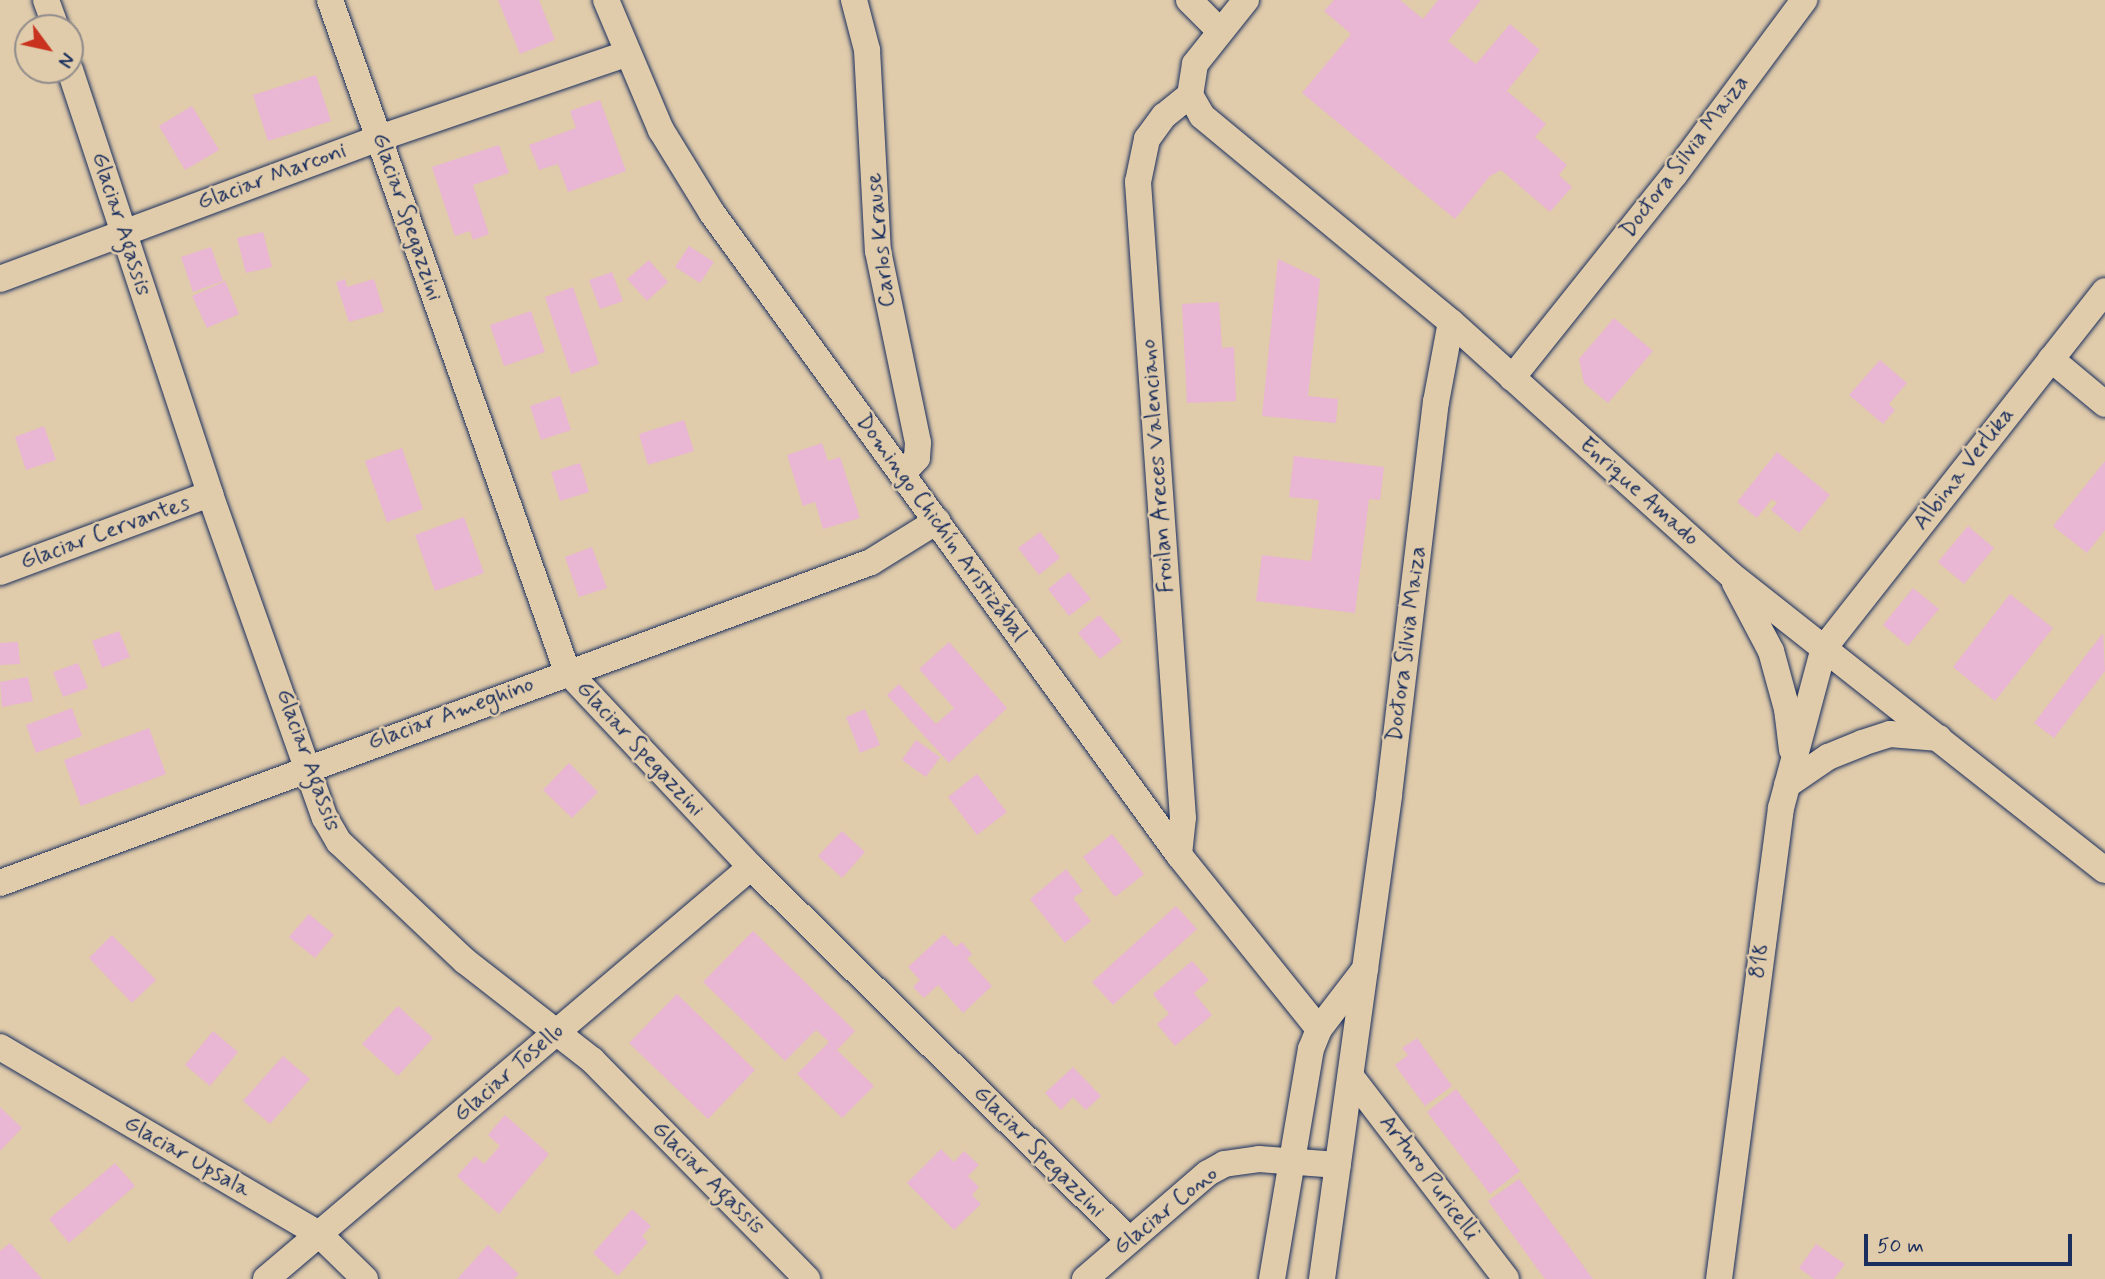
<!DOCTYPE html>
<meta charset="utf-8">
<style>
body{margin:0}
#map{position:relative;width:2105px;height:1279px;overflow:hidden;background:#e0cbaa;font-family:Mynerve,sans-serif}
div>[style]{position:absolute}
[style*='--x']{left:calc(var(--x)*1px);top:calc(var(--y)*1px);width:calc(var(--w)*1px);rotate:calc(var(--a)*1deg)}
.building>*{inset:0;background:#e9b6d3}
.roads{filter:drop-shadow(0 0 2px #1b2f5e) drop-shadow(0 0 2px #1b2f5e)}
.minor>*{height:26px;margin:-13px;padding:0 13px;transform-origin:13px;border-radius:13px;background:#e0cbaa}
span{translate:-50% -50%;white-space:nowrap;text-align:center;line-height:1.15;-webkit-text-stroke:5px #e0cbaa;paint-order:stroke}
.street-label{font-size:23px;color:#1b2f5e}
.north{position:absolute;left:14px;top:14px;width:70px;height:70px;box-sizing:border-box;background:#e0cbaa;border:2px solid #918d8c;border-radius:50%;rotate:123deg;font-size:19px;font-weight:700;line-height:28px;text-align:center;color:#1b2f5e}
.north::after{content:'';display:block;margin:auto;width:24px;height:32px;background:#c8321e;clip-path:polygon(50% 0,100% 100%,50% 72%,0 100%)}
.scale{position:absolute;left:1864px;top:1234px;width:208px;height:32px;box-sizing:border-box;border:4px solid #1b2f5e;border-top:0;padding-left:9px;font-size:21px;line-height:24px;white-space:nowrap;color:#1b2f5e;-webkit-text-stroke:5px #e0cbaa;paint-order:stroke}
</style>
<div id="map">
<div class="building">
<i style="clip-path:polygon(498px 0,539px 0,555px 40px,520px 54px)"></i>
<i style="clip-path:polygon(1334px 0,1400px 0,1423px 19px,1438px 0,1481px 0,1448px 41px,1476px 64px,1510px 24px,1540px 50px,1507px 91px,1546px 124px,1535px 137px,1567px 165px,1559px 175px,1572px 187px,1550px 212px,1501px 170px,1490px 176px,1455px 219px,1302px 93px,1351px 34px,1324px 11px)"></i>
<i style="clip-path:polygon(316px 75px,331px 121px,268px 141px,253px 95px)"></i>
<i style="clip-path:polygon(600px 100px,626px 171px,568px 192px,558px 164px,539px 170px,529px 145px,576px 128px,570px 111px)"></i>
<i style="clip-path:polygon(192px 106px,219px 150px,185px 170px,159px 126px)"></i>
<i style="clip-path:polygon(499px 145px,509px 173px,473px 185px,489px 234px,473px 240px,470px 231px,455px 236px,432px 167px)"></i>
<i style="clip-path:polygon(263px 232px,272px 267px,246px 273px,237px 238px)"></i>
<i style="clip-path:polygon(689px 246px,714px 262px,700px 283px,675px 267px)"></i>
<i style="clip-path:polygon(211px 247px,223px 281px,193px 292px,181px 257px)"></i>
<i style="clip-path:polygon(1278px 259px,1320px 279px,1308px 396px,1338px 399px,1336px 423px,1262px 416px)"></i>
<i style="clip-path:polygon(649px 260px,668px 282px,647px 301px,627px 279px)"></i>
<i style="clip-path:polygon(612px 272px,623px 301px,600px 309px,589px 280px)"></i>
<i style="clip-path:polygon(345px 279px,347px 287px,374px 279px,384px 312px,349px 322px,336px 282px)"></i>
<i style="clip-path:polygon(225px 281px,239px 314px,207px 328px,192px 296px)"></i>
<i style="clip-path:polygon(573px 287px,599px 364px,571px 374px,545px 297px)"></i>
<i style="clip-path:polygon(1219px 302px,1222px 348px,1234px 347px,1236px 401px,1187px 403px,1182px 304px)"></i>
<i style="clip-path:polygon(531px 311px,545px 352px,504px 366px,490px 325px)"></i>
<i style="clip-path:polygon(1614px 318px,1653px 351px,1608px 403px,1584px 383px,1579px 359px)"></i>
<i style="clip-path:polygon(1880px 360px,1907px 383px,1889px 404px,1895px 410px,1883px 424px,1849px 395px)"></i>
<i style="clip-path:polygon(560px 396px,571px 430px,541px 440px,530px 406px)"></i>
<i style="clip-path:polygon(684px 420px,694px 451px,648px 465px,639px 434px)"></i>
<i style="clip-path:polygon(44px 426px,56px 460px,26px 470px,15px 437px)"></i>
<i style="clip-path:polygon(822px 443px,828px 461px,840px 457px,860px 518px,823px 529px,815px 502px,803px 506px,787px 455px)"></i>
<i style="clip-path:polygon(402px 448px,423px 509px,387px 522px,365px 461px)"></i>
<i style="clip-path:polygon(1777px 452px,1830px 495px,1799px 533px,1771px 510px,1777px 503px,1772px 499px,1757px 518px,1737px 502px)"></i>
<i style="clip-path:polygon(1294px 456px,1384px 467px,1380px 500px,1369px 499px,1355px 613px,1256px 601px,1262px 555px,1311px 561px,1319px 500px,1289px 497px)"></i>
<i style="clip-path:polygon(2105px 461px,2105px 530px,2087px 553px,2053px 526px)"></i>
<i style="clip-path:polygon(580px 463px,589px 492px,560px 501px,551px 472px)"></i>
<i style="clip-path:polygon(464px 517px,484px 573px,435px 591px,415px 535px)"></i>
<i style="clip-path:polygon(1968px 526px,1994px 548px,1964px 584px,1938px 562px)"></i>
<i style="clip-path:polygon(1040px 532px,1060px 558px,1039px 575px,1018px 548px)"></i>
<i style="clip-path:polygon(592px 547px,607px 588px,579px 597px,565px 557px)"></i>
<i style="clip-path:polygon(1069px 572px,1091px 599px,1069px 616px,1048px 589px)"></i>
<i style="clip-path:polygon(1913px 588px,1939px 609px,1908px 646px,1883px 625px)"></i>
<i style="clip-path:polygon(2010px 594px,2053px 628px,1995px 701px,1953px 667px)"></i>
<i style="clip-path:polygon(1099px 615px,1122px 641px,1100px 659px,1078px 633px)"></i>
<i style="clip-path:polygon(119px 631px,130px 657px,102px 668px,92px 641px)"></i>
<i style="clip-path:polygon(2103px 633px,2105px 671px,2054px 738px,2034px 723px)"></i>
<i style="clip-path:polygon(18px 642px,20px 664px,0 665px,0 643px)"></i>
<i style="clip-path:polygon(949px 642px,1007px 708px,949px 763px,887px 695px,899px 684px,936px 724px,954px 708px,919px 669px)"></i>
<i style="clip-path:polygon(78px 663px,88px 688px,63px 697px,53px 672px)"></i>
<i style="clip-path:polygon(28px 677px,33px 701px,2px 707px,0 682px)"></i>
<i style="clip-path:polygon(72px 708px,82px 736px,36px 753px,26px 725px)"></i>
<i style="clip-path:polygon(865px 709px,880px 745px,860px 753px,846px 717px)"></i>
<i style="clip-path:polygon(149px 728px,166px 774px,81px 806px,64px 760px)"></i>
<i style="clip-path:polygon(916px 740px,940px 757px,926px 777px,902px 760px)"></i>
<i style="clip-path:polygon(569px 763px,598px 792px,572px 818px,543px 790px)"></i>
<i style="clip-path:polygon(977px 774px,1007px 812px,977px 835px,948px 797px)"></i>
<i style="clip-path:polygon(842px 831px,865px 852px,842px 878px,818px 856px)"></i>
<i style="clip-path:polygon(1112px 834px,1144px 874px,1115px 897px,1083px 857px)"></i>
<i style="clip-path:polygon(1066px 869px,1083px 891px,1073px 898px,1091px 921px,1065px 943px,1030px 899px)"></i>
<i style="clip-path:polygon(1176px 906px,1197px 929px,1113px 1005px,1092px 982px)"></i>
<i style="clip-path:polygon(309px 914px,334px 935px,315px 958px,289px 937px)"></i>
<i style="clip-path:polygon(753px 931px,855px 1031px,837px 1050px,874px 1086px,842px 1118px,797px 1074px,829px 1042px,816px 1030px,785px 1061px,703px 982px)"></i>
<i style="clip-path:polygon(944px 934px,956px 947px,962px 942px,972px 954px,967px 959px,992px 986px,963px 1013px,938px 985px,924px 998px,913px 987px,920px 980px,908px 967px)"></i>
<i style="clip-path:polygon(112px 935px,156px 980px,132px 1003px,89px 958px)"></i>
<i style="clip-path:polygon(1192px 961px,1209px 980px,1194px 993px,1212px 1015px,1175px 1046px,1157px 1024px,1169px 1014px,1153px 994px)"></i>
<i style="clip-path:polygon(677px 994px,755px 1070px,708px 1119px,629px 1043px)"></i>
<i style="clip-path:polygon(398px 1006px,433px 1038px,398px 1076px,362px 1044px)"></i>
<i style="clip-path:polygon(213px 1031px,238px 1052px,210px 1086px,185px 1065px)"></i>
<i style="clip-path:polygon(1417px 1038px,1452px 1086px,1425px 1106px,1395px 1065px,1408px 1055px,1402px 1048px)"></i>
<i style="clip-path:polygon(283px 1056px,310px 1079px,270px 1124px,243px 1101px)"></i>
<i style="clip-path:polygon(1073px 1067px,1101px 1096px,1086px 1110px,1073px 1097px,1061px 1110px,1045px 1093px)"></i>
<i style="clip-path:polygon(1456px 1089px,1520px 1171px,1490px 1194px,1427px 1112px)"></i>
<i style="clip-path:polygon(0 1107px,22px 1128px,0 1151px)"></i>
<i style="clip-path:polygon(505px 1115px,549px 1154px,499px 1214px,457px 1176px,475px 1156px,484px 1164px,500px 1146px,488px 1135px)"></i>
<i style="clip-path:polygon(941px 1149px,954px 1162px,964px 1151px,979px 1165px,968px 1176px,979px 1187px,972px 1195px,981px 1204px,954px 1230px,907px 1183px)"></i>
<i style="clip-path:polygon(115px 1163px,135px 1186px,69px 1243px,49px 1219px)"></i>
<i style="clip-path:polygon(1519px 1179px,1593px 1279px,1545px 1279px,1488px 1201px)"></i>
<i style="clip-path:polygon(632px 1209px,651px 1226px,642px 1236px,648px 1242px,618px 1276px,593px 1253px)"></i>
<i style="clip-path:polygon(10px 1243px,42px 1279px,0 1279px,0 1251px)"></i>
<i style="clip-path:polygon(1816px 1244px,1845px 1264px,1834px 1279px,1814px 1279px,1799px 1268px)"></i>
<i style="clip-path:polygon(488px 1245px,519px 1274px,514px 1279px,457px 1279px)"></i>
</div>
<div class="roads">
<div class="minor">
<i style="--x:46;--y:0;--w:30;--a:70"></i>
<i style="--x:330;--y:0;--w:712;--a:70.55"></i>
<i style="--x:567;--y:671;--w:269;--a:46.8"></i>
<i style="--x:751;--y:867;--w:531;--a:44.62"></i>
<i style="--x:606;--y:0;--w:141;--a:67.1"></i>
<i style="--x:661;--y:130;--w:97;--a:58.4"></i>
<i style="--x:712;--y:213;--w:794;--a:53.97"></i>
<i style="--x:1179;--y:855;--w:223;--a:51.2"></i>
<i style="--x:854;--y:0;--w:52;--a:75.4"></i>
<i style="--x:867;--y:50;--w:201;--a:86.9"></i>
<i style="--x:878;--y:251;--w:196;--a:78.2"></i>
<i style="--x:918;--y:443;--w:15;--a:94"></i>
<i style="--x:917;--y:458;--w:22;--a:133"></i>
<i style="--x:1189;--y:0;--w:44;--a:45"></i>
<i style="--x:1246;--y:0;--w:82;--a:128.6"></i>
<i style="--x:1195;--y:64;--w:31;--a:99"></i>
<i style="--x:1190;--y:95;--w:24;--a:60"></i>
<i style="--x:1202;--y:116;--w:323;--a:39.6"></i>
<i style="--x:1451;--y:322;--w:377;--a:42.1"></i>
<i style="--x:1731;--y:575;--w:476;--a:38.3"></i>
<i style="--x:70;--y:70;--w:447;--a:71.7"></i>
<i style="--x:210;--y:494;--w:344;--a:70.5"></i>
<i style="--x:325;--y:818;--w:28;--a:60"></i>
<i style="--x:339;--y:842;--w:173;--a:43.4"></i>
<i style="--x:465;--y:961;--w:161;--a:37.9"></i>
<i style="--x:592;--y:1060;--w:307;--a:45.5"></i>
<i style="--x:0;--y:279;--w:404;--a:-20.4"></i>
<i style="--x:379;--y:138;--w:261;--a:-18.8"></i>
<i style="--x:2051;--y:359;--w:70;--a:39.8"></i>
<i style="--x:1512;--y:378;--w:261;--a:-51.4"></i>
<i style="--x:1675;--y:174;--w:217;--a:-53.4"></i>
<i style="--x:0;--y:572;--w:224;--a:-20.4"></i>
<i style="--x:1735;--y:583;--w:77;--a:62.1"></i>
<i style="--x:1771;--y:651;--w:60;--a:74.6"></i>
<i style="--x:1787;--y:709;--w:41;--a:83"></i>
<i style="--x:1787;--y:785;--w:50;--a:-34.3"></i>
<i style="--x:1828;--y:757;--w:37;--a:-22"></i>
<i style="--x:1862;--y:743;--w:29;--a:-18"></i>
<i style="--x:1890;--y:734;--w:49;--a:4.7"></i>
<i style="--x:1179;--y:855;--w:37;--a:-84"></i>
<i style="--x:1183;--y:818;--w:638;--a:-94.05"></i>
<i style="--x:1138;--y:182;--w:44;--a:-78.2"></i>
<i style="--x:1147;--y:139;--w:29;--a:-54"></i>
<i style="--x:1164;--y:116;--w:33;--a:-39"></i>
<i style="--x:0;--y:883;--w:928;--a:-20.23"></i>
<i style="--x:871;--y:562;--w:78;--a:-31.8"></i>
<i style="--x:0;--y:1047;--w:371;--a:30.4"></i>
<i style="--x:320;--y:1235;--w:63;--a:44.4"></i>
<i style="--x:1352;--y:1078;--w:253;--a:52.5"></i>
<i style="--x:266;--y:1279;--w:636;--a:-40.35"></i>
<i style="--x:1085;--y:1279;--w:162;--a:-40.8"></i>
<i style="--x:1208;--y:1173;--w:18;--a:-29"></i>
<i style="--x:1224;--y:1164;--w:35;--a:-8"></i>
<i style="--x:1259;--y:1159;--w:79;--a:4.3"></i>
<i style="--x:1272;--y:1279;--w:233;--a:-80.4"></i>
<i style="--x:1311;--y:1049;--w:22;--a:-68"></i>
<i style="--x:1319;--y:1029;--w:76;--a:-52.5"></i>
<i style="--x:1322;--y:1279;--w:489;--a:-82.1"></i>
<i style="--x:1389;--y:795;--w:396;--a:-83.2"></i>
<i style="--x:1436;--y:402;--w:81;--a:-79.4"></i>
<i style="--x:1719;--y:1279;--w:475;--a:-82.5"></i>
<i style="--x:1781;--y:808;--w:166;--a:-75"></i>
<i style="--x:1824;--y:648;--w:454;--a:-51.8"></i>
</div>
</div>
<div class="street-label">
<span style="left:1685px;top:157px;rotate:-53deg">Doctora Silvia Maiza</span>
<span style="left:272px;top:177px;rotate:-20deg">Glaciar Marconi</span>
<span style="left:407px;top:217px;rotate:71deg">Glaciar Spegazzini</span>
<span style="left:121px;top:224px;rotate:72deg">Glaciar Agassis</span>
<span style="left:881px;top:240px;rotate:-96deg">Carlos Krause</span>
<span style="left:1158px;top:466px;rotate:-94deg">Froilan Areces Valenciano</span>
<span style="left:1964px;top:469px;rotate:-52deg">Albina Verlika</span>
<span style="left:1639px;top:492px;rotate:42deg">Enrique Amado</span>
<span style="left:941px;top:528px;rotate:54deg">Domingo Chichín Aristizábal</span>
<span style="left:105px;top:533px;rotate:-20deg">Glaciar Cervantes</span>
<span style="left:1407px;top:644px;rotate:-83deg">Doctora Silvia Maiza</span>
<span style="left:451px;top:714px;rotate:-20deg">Glaciar Ameghino</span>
<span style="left:640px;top:749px;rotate:47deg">Glaciar Spegazzini</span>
<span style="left:308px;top:760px;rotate:70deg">Glaciar Agassis</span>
<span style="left:1760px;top:961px;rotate:-82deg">818</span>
<span style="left:509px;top:1073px;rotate:-41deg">Glaciar Tosello</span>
<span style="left:1039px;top:1152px;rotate:45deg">Glaciar Spegazzini</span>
<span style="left:187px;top:1157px;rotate:30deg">Glaciar Upsala</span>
<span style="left:708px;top:1178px;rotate:45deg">Glaciar Agassis</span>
<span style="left:1429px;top:1178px;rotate:53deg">Arturo Puricelli</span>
<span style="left:1166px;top:1211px;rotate:-39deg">Glaciar Cono</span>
</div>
<div class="north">N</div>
<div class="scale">50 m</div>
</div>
